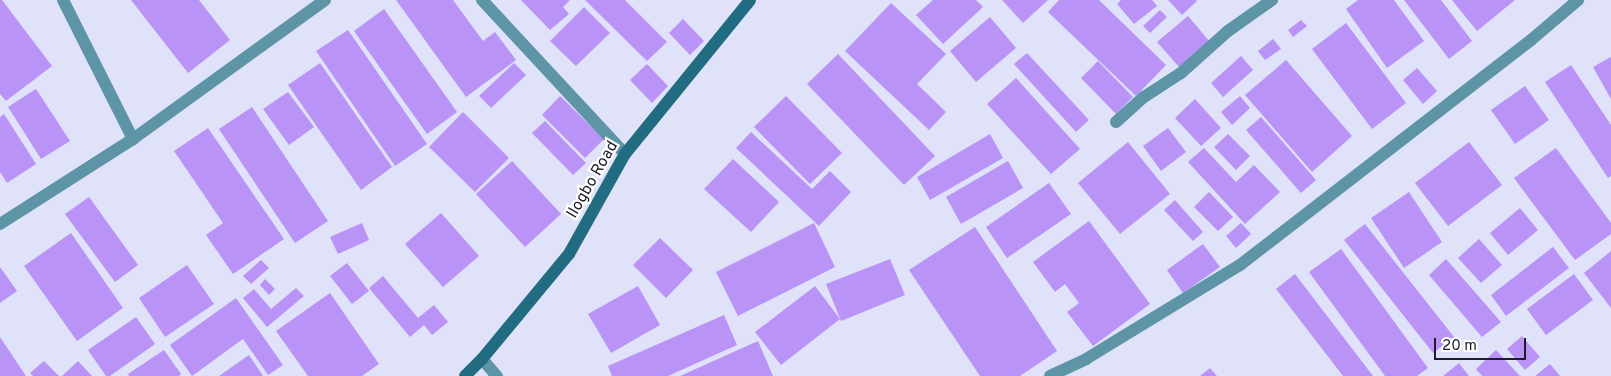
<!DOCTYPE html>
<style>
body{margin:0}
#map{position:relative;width:1611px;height:376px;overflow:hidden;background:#dfe2f9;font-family:Overpass,sans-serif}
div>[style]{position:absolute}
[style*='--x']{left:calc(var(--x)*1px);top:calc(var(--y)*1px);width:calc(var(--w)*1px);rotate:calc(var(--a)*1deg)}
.building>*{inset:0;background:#ba93f6}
.street>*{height:12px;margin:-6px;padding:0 6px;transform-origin:6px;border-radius:6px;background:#5d95a7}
.secondary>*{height:12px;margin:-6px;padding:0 6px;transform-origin:6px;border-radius:6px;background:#216c81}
span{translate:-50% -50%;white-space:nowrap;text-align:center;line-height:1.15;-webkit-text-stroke:4.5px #fff;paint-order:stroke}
.street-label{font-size:16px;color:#1d1e2c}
.scale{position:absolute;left:1434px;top:338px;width:92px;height:22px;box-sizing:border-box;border:2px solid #1d1e2c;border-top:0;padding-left:6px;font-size:15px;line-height:18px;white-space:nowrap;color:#1d1e2c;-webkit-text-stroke:4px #fff;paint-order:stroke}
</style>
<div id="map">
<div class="building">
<i style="clip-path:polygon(0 0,2px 0,52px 66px,6px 101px,0 94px)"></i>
<i style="clip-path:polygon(131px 0,199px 0,230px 40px,188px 73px)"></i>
<i style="clip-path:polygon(396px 0,453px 0,483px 41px,495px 32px,516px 60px,466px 97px)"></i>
<i style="clip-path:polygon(521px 0,570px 0,563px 7px,569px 14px,550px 30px)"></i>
<i style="clip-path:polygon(585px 0,625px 0,667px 42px,647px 61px)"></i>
<i style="clip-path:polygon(933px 0,976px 0,983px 7px,943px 44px,916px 15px)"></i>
<i style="clip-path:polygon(1002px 0,1048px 0,1023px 23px)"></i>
<i style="clip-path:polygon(1059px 0,1099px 0,1166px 65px,1136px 96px,1048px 12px)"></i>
<i style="clip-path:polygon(1121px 0,1152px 0,1157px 6px,1134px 24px,1117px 4px)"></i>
<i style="clip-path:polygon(1168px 0,1196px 0,1197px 1px,1182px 15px)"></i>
<i style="clip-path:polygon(1358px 0,1394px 0,1424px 41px,1387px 68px,1346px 9px)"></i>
<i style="clip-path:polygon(1404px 0,1441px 0,1472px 41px,1449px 59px)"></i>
<i style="clip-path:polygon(1452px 0,1515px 0,1477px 31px)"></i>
<i style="clip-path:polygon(891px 3px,946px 54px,917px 84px,946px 112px,929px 130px,845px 51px)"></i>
<i style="clip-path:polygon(584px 7px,610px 33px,576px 66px,550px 41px)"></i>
<i style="clip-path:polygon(384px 9px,457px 112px,427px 134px,354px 31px)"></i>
<i style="clip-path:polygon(1160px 10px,1167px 17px,1150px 33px,1143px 26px)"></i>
<i style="clip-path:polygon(1188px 16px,1210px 42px,1180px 68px,1157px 42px)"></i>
<i style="clip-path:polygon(990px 17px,1016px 48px,976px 82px,950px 51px)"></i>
<i style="clip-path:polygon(683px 19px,704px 41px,690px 55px,669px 33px)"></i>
<i style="clip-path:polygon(1301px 20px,1307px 26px,1293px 37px,1288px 30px)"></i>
<i style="clip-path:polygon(1346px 23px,1406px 103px,1372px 129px,1312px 49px)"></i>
<i style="clip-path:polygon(348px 30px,427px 144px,395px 166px,316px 51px)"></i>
<i style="clip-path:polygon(1273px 39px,1281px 49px,1265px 60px,1258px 51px)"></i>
<i style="clip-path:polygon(1027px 53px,1089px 120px,1076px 132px,1014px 64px)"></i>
<i style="clip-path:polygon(838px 54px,935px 156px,904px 185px,807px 84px)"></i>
<i style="clip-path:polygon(1241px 56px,1253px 70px,1223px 97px,1211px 83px)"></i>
<i style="clip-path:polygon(1611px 57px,1611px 99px,1593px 67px)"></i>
<i style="clip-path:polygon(1286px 60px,1352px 136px,1312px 172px,1245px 95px)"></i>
<i style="clip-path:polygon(1098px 61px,1133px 97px,1116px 114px,1081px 78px)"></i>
<i style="clip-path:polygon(320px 63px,392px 167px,361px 190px,288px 85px)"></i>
<i style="clip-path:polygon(514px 63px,526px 75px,491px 108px,479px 96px)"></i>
<i style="clip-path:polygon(647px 64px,668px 86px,652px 103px,630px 80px)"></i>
<i style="clip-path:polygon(1571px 65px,1611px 125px,1611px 176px,1608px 178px,1545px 82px)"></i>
<i style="clip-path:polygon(1417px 68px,1437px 91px,1423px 104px,1403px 80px)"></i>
<i style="clip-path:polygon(1016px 78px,1080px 149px,1051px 174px,987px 104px)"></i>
<i style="clip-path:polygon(1525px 86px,1549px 120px,1515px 144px,1491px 110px)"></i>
<i style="clip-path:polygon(36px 89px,70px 141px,41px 159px,8px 107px)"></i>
<i style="clip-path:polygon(288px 92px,314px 127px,289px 145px,263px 109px)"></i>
<i style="clip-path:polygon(560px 96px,604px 139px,585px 158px,542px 115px)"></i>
<i style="clip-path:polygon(786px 96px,842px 153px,810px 184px,754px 127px)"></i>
<i style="clip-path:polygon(1240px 96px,1250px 108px,1232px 125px,1221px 112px)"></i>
<i style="clip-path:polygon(1195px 99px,1221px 128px,1201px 146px,1175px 118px)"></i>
<i style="clip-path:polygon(252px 107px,328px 221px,295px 243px,219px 129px)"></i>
<i style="clip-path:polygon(463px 112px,509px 158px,475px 192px,429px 147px)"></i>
<i style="clip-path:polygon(4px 114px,36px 164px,7px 183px,0 172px,0 117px)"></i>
<i style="clip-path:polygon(1261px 117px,1316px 180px,1301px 193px,1246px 130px)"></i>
<i style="clip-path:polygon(545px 121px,586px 163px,573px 175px,532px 133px)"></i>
<i style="clip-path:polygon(208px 128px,284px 239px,233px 274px,206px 235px,223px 223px,174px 151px)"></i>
<i style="clip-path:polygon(1168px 128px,1186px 152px,1161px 171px,1143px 146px)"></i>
<i style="clip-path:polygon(751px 132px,812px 189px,830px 171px,851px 192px,819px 226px,736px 148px)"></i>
<i style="clip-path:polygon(990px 134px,1003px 158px,930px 200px,917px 177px)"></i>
<i style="clip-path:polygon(1228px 134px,1250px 156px,1236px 170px,1214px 147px)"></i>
<i style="clip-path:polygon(1128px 142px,1170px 194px,1120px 234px,1078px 183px)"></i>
<i style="clip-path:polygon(1469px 142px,1502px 185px,1448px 226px,1415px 183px)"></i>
<i style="clip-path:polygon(1204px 148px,1236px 182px,1254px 165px,1280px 192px,1245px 224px,1188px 162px)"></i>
<i style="clip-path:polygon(1556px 148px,1611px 223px,1611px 234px,1575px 260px,1514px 178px)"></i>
<i style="clip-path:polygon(733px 159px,779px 202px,751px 232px,704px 189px)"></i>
<i style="clip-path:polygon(512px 161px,561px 214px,525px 247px,476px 194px)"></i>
<i style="clip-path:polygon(1008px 161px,1023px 188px,961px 224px,946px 197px)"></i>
<i style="clip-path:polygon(1049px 183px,1071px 214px,1007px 258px,986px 227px)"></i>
<i style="clip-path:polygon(1209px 192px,1233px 217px,1218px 231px,1194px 207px)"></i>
<i style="clip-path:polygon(1409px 192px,1442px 242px,1404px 268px,1371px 218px)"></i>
<i style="clip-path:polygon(89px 197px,138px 265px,115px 282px,65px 214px)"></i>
<i style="clip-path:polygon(1175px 200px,1203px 232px,1193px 241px,1164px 210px)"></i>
<i style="clip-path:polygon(1520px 208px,1538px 230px,1508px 255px,1490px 233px)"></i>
<i style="clip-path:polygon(441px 213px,479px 256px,443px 287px,405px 244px)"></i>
<i style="clip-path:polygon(1089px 221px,1150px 304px,1093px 346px,1067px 312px,1079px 303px,1065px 284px,1055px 292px,1033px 262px)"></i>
<i style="clip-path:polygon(362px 223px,369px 240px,338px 254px,330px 237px)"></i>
<i style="clip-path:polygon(814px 223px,835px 267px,738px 316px,716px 272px)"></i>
<i style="clip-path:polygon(1241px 223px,1251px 234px,1236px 248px,1226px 236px)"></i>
<i style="clip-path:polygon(1365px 224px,1454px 337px,1433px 353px,1344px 240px)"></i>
<i style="clip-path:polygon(975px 227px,1057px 351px,1020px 376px,980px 376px,909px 270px)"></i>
<i style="clip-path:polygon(71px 233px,123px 308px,77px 341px,24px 266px)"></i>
<i style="clip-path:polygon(660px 238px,693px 270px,666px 298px,633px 265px)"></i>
<i style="clip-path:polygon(1479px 239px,1502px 265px,1481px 283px,1458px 258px)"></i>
<i style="clip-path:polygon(1203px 244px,1220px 267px,1183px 293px,1167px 270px)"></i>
<i style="clip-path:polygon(1553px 247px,1569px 268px,1506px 316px,1491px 295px)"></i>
<i style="clip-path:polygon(1341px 249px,1428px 368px,1417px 376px,1385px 376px,1309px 272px)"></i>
<i style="clip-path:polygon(1611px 251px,1611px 308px,1584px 273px)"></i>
<i style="clip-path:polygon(890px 259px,905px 295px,841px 321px,826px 284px)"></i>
<i style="clip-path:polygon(1446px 259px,1501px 322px,1482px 337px,1429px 275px)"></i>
<i style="clip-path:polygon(261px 260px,269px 268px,251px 284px,243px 276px)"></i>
<i style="clip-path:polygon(347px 263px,369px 291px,352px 304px,330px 276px)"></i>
<i style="clip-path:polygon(187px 265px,214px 304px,165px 337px,139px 298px)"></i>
<i style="clip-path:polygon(0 267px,17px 291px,0 303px)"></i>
<i style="clip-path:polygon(1295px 274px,1373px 376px,1343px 376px,1276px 289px)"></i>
<i style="clip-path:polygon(1574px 274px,1593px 300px,1546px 335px,1527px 309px)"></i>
<i style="clip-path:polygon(383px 276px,418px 318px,434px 305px,448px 322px,432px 335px,424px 325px,410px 337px,369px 288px)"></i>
<i style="clip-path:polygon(265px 279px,275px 289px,269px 295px,260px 285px)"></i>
<i style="clip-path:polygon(638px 286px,660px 325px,611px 353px,588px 314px)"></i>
<i style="clip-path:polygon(815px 286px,840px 319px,781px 365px,755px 332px)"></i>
<i style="clip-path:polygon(296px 288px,304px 296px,267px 327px,243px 298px,254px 289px,271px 309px)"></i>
<i style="clip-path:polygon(330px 293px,379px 364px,362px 376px,308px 376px,276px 331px)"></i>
<i style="clip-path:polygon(236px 298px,283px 365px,268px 375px,243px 339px,192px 376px,170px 345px)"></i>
<i style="clip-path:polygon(724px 315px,737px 345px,668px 376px,612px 376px,608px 366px)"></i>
<i style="clip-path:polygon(136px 317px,155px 344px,110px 376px,106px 376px,88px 350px)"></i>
<i style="clip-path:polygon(1522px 336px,1540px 357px,1525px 370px,1507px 349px)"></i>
<i style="clip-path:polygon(0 337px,26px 376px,0 376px)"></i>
<i style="clip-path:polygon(758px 341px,773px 376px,680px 376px)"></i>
<i style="clip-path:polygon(164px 350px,181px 374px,179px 376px,129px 376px,128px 374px)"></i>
<i style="clip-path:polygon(1496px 350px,1520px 376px,1482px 376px,1476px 369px)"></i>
<i style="clip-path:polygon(249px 355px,263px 376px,219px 376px)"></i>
<i style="clip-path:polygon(44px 361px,59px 376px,33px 376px,30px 373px)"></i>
<i style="clip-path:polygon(78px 361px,92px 376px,62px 376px)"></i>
<i style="clip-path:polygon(1459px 363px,1469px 376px,1443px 376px)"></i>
<i style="clip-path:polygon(1550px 364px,1560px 376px,1535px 376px)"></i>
<i style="clip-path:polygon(1210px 368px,1217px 376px,1200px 376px)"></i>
</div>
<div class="street">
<i style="--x:63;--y:0;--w:156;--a:63.3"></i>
<i style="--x:482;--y:0;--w:210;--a:47.1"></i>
<i style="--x:1116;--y:122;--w:38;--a:-42"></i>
<i style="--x:1144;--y:97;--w:44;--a:-33"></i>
<i style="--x:1181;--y:73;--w:63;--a:-41.8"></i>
<i style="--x:1228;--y:31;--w:54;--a:-35.2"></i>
<i style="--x:0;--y:224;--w:158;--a:-32.6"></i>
<i style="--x:133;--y:139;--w:237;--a:-35.9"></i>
<i style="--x:482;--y:359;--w:23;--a:49"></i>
<i style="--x:1050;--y:376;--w:40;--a:-25"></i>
<i style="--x:1086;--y:359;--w:180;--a:-31.4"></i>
<i style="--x:1240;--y:265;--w:368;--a:-37.7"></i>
<i style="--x:1531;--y:40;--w:62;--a:-40.4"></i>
</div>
<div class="secondary">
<i style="--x:465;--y:376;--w:24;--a:-45"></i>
<i style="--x:482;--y:359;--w:136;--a:-50.4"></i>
<i style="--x:569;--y:254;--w:115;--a:-60.8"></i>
<i style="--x:625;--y:154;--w:198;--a:-50.9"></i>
</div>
<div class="street-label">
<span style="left:593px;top:180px;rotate:-60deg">Ilogbo Road</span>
</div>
<div class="scale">20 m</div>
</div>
